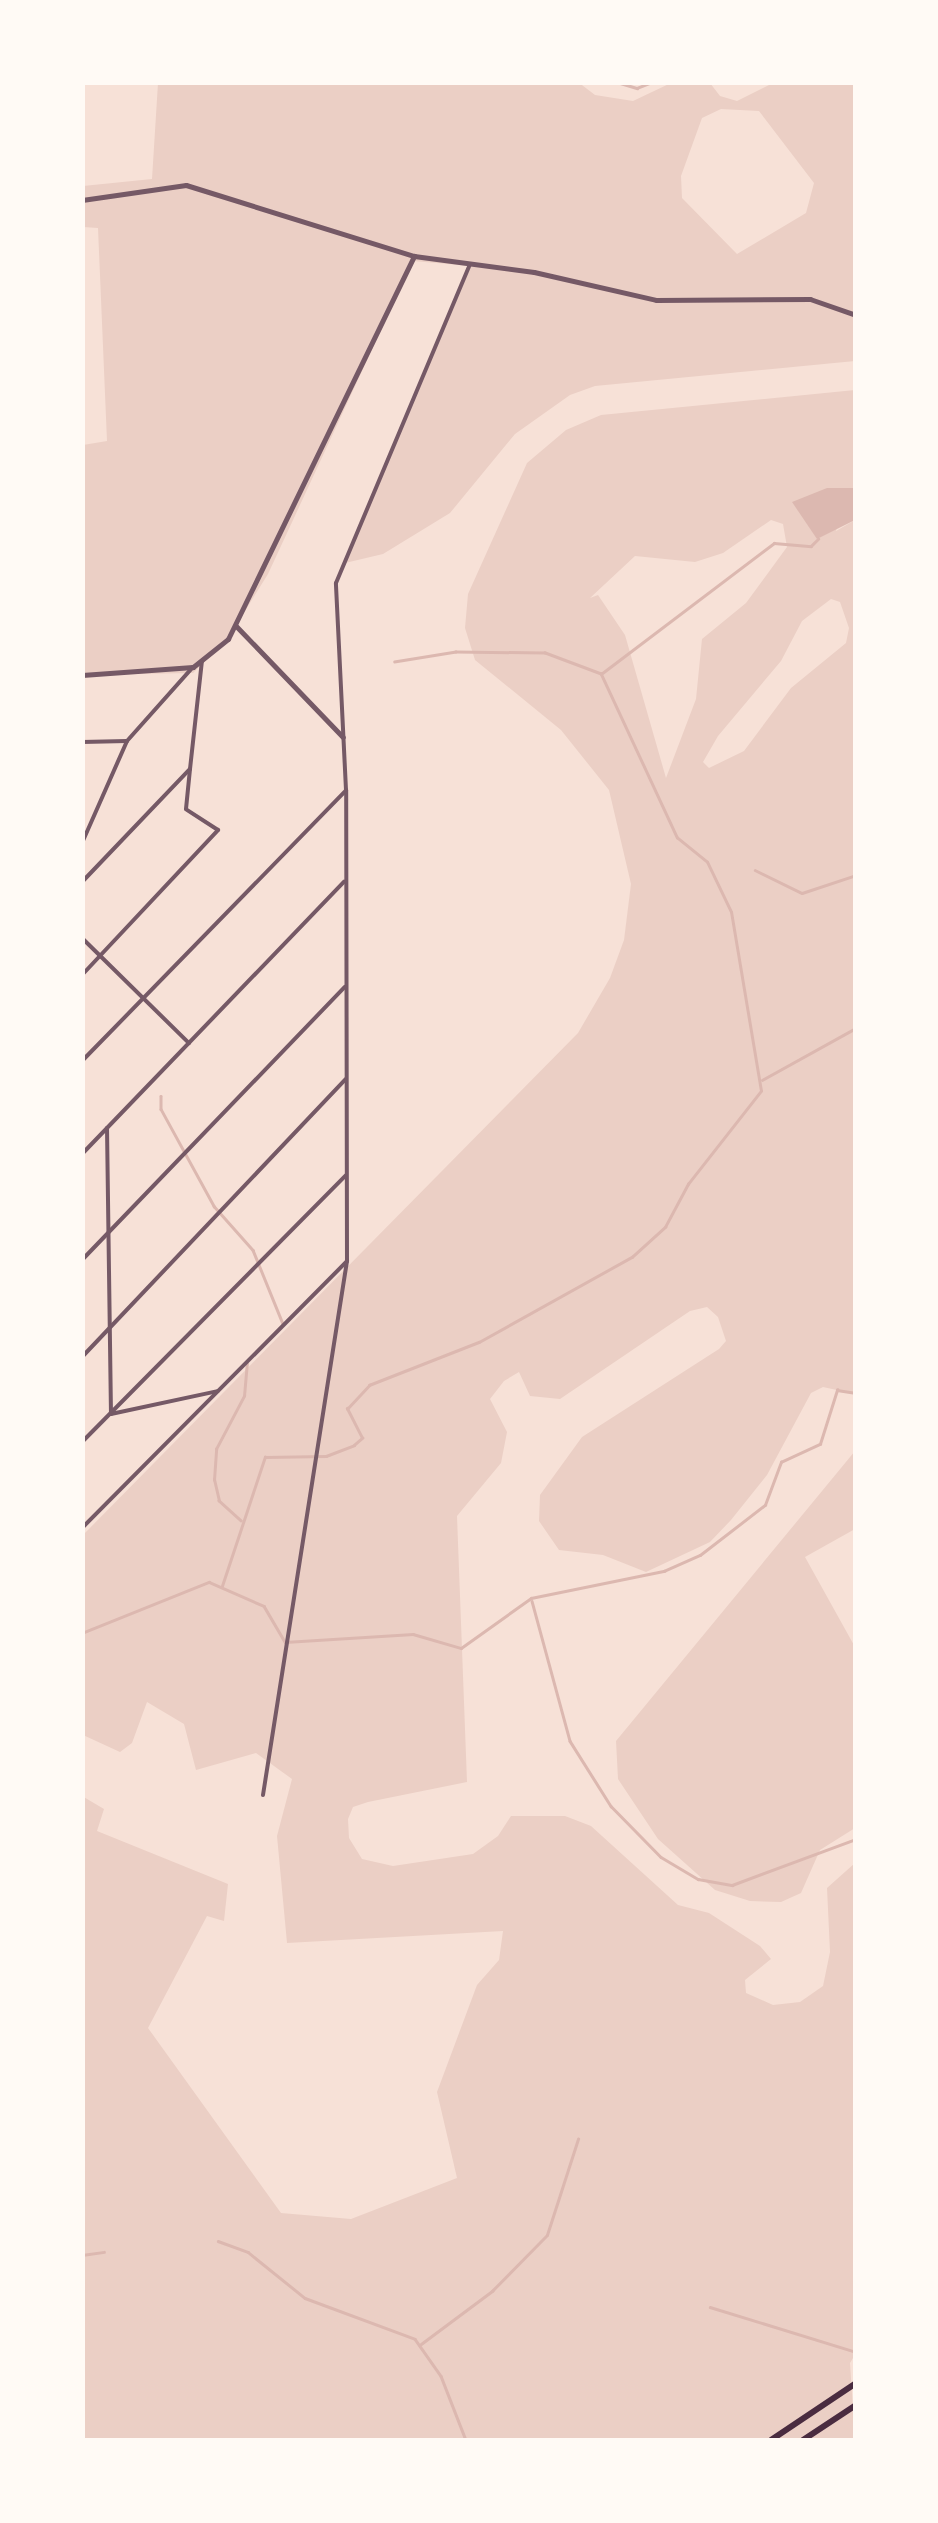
<!DOCTYPE html>
<style>
body{margin:0}
#map{position:relative;width:938px;height:2523px;overflow:hidden;background:#f7e1d7;font-family:"Public Sans",sans-serif}
div>[style]{position:absolute}
[style*='--x']{left:calc(var(--x)*1px);top:calc(var(--y)*1px);width:calc(var(--w)*1px);rotate:calc(var(--a)*1deg)}
.green>*{inset:0;background:#ebcfc5}
.water>*{inset:0;background:#dcb8b0}
.stream>*{height:2.5px;margin:-1.25px;padding:0 1.25px;transform-origin:1.25px;border-radius:1.25px;background:#dcb8b0}
.minor>*{height:4px;margin:-2px;padding:0 2px;transform-origin:2px;border-radius:2px;background:#755966}
.tertiary>*{height:5px;margin:-2.5px;padding:0 2.5px;transform-origin:2.5px;border-radius:2.5px;background:#755966}
.motorway>*{height:6px;margin:-3px;padding:0 3px;transform-origin:3px;border-radius:3px;background:#4a2c40}
span{translate:-50% -50%;white-space:nowrap;text-align:center;line-height:1.15;-webkit-text-stroke:10px #fffaf5;paint-order:stroke}
.frame{position:absolute;inset:0;border:85px solid #fffaf5;pointer-events:none}
</style>
<div id="map">
<div class="green">
<i style="clip-path:polygon(evenodd,578px 82px,595px 95px,633px 101px,671px 83px,710px 83px,720px 96px,737px 101px,773px 83px,855px 83px,855px 361px,595px 386px,570px 395px,515px 434px,450px 513px,383px 554px,345px 563px,471px 266px,413px 261px,268px 574px,227px 640px,193px 673px,83px 675px,83px 445px,107px 441px,98px 228px,83px 227px,83px 186px,152px 179px,158px 83px,578px 82px,721px 109px,759px 111px,814px 183px,806px 213px,737px 254px,682px 198px,681px 176px,702px 118px,721px 109px)"></i>
<i style="clip-path:polygon(evenodd,855px 390px,855px 488px,846px 488px,836px 531px,855px 520px,855px 1394px,823px 1387px,811px 1393px,767px 1475px,731px 1520px,710px 1542px,646px 1572px,603px 1555px,559px 1550px,539px 1521px,540px 1495px,582px 1437px,719px 1349px,726px 1341px,718px 1317px,707px 1307px,690px 1311px,560px 1399px,530px 1396px,519px 1372px,504px 1381px,490px 1399px,507px 1432px,501px 1463px,457px 1516px,467px 1782px,368px 1802px,353px 1807px,348px 1819px,349px 1838px,362px 1859px,393px 1866px,473px 1854px,498px 1836px,511px 1816px,565px 1816px,591px 1826px,678px 1905px,709px 1913px,760px 1946px,771px 1959px,745px 1980px,746px 1993px,773px 2005px,800px 2002px,823px 1986px,830px 1952px,827px 1888px,855px 1863px,856px 2353px,850px 2363px,855px 2440px,83px 2440px,82px 1796px,104px 1809px,97px 1831px,228px 1884px,224px 1921px,207px 1916px,148px 2028px,281px 2213px,351px 2219px,457px 2178px,437px 2092px,477px 1985px,499px 1960px,503px 1931px,287px 1943px,277px 1836px,292px 1779px,256px 1753px,196px 1770px,184px 1724px,147px 1702px,132px 1743px,120px 1752px,83px 1735px,83px 1535px,578px 1033px,610px 978px,624px 940px,631px 884px,609px 790px,561px 730px,475px 660px,465px 628px,468px 594px,527px 463px,566px 430px,601px 415px,855px 390px,771px 520px,783px 524px,787px 547px,746px 603px,702px 639px,696px 699px,666px 778px,625px 635px,598px 595px,590px 598px,635px 556px,695px 562px,723px 553px,771px 520px,855px 390px,831px 599px,840px 602px,849px 628px,846px 643px,791px 688px,744px 751px,709px 768px,703px 762px,718px 736px,781px 661px,802px 621px,831px 599px)"></i>
<i style="clip-path:polygon(855px 1451px,855px 1529px,805px 1557px,855px 1647px,855px 1828px,820px 1850px,801px 1893px,781px 1902px,750px 1901px,715px 1890px,658px 1839px,618px 1779px,616px 1741px)"></i>
</div>
<div class="water">
<i style="clip-path:polygon(827px 488px,855px 488px,855px 520px,817px 539px,792px 502px)"></i>
</div>
<div class="stream">
<i style="--x:617;--y:82;--w:21;--a:17"></i>
<i style="--x:637;--y:88;--w:16;--a:-22"></i>
<i style="--x:601;--y:674;--w:217;--a:-37.1"></i>
<i style="--x:774;--y:543;--w:37;--a:5"></i>
<i style="--x:811;--y:546;--w:10;--a:-45"></i>
<i style="--x:755;--y:870;--w:52;--a:26.1"></i>
<i style="--x:802;--y:893;--w:57;--a:-18.4"></i>
<i style="--x:762;--y:1080;--w:107;--a:-29"></i>
<i style="--x:161;--y:1096;--w:13;--a:90"></i>
<i style="--x:161;--y:1109;--w:111;--a:61.3"></i>
<i style="--x:214;--y:1206;--w:59;--a:48.4"></i>
<i style="--x:253;--y:1250;--w:80;--a:67.9"></i>
<i style="--x:241;--y:1521;--w:30;--a:-138"></i>
<i style="--x:219;--y:1501;--w:22;--a:-103"></i>
<i style="--x:214;--y:1480;--w:31;--a:-86"></i>
<i style="--x:216;--y:1449;--w:60;--a:-62.2"></i>
<i style="--x:244;--y:1396;--w:33;--a:-85"></i>
<i style="--x:222;--y:1586;--w:136;--a:-71.6"></i>
<i style="--x:265;--y:1457;--w:61;--a:-0.9"></i>
<i style="--x:326;--y:1456;--w:30;--a:-21"></i>
<i style="--x:354;--y:1445;--w:11;--a:-41"></i>
<i style="--x:362;--y:1438;--w:33;--a:-117"></i>
<i style="--x:347;--y:1409;--w:33;--a:-47"></i>
<i style="--x:369;--y:1385;--w:118;--a:-21.4"></i>
<i style="--x:479;--y:1342;--w:175;--a:-29.1"></i>
<i style="--x:632;--y:1257;--w:45;--a:-42.3"></i>
<i style="--x:665;--y:1227;--w:49;--a:-61.9"></i>
<i style="--x:688;--y:1184;--w:118;--a:-51.9"></i>
<i style="--x:761;--y:1091;--w:181;--a:-99.5"></i>
<i style="--x:731;--y:912;--w:55;--a:-115.6"></i>
<i style="--x:707;--y:862;--w:38;--a:-141"></i>
<i style="--x:677;--y:838;--w:181;--a:-114.9"></i>
<i style="--x:601;--y:674;--w:60;--a:-159.4"></i>
<i style="--x:545;--y:653;--w:89;--a:-179.4"></i>
<i style="--x:456;--y:652;--w:62;--a:170.7"></i>
<i style="--x:532;--y:1601;--w:145;--a:74.8"></i>
<i style="--x:570;--y:1741;--w:77;--a:57.8"></i>
<i style="--x:611;--y:1806;--w:71;--a:45.6"></i>
<i style="--x:661;--y:1857;--w:43;--a:30.7"></i>
<i style="--x:698;--y:1879;--w:35;--a:10"></i>
<i style="--x:732;--y:1885;--w:132;--a:-20.4"></i>
<i style="--x:82;--y:1633;--w:137;--a:-21.9"></i>
<i style="--x:209;--y:1582;--w:60;--a:23.6"></i>
<i style="--x:264;--y:1606;--w:42;--a:59.7"></i>
<i style="--x:285;--y:1642;--w:128;--a:-3.6"></i>
<i style="--x:413;--y:1634;--w:50;--a:16.3"></i>
<i style="--x:461;--y:1648;--w:86;--a:-35.5"></i>
<i style="--x:531;--y:1598;--w:136;--a:-11.5"></i>
<i style="--x:664;--y:1571;--w:39;--a:-24"></i>
<i style="--x:700;--y:1555;--w:82;--a:-37.6"></i>
<i style="--x:765;--y:1505;--w:46;--a:-69.6"></i>
<i style="--x:781;--y:1462;--w:43;--a:-24.8"></i>
<i style="--x:820;--y:1444;--w:57;--a:-72.5"></i>
<i style="--x:837;--y:1390;--w:19;--a:9"></i>
<i style="--x:218;--y:2241;--w:32;--a:20"></i>
<i style="--x:248;--y:2252;--w:73;--a:38.9"></i>
<i style="--x:305;--y:2298;--w:117;--a:20.4"></i>
<i style="--x:415;--y:2339;--w:45;--a:54.9"></i>
<i style="--x:441;--y:2376;--w:69;--a:68.7"></i>
<i style="--x:82;--y:2255;--w:22;--a:-8"></i>
<i style="--x:710;--y:2307;--w:153;--a:17.1"></i>
<i style="--x:421;--y:2344;--w:89;--a:-36.7"></i>
<i style="--x:492;--y:2291;--w:78;--a:-45.5"></i>
<i style="--x:547;--y:2235;--w:101;--a:-72.1"></i>
</div>
<div class="minor">
<i style="--x:82;--y:742;--w:45;--a:-1.3"></i>
<i style="--x:82;--y:843;--w:111;--a:-66.2"></i>
<i style="--x:127;--y:741;--w:99;--a:-48.3"></i>
<i style="--x:82;--y:882;--w:156;--a:-46.3"></i>
<i style="--x:190;--y:769;--w:109;--a:-83.7"></i>
<i style="--x:82;--y:938;--w:150;--a:44.5"></i>
<i style="--x:82;--y:975;--w:199;--a:-46.8"></i>
<i style="--x:218;--y:830;--w:38;--a:-147"></i>
<i style="--x:186;--y:809;--w:40;--a:-84.3"></i>
<i style="--x:82;--y:1061;--w:378;--a:-45.7"></i>
<i style="--x:107;--y:1128;--w:286;--a:89.2"></i>
<i style="--x:111;--y:1414;--w:109;--a:-12.1"></i>
<i style="--x:82;--y:1154;--w:378;--a:-46.1"></i>
<i style="--x:82;--y:1260;--w:379;--a:-46.1"></i>
<i style="--x:82;--y:1357;--w:383;--a:-46.5"></i>
<i style="--x:82;--y:1442;--w:375;--a:-45.3"></i>
<i style="--x:82;--y:1528;--w:376;--a:-45.2"></i>
<i style="--x:263;--y:1795;--w:541;--a:-81.06"></i>
<i style="--x:347;--y:1261;--w:471;--a:-90.1"></i>
<i style="--x:346;--y:790;--w:207;--a:-92.8"></i>
<i style="--x:336;--y:583;--w:346;--a:-67.2"></i>
</div>
<div class="tertiary">
<i style="--x:82;--y:200;--w:105;--a:-8.2"></i>
<i style="--x:186;--y:185;--w:239;--a:17.3"></i>
<i style="--x:414;--y:256;--w:121;--a:7.6"></i>
<i style="--x:534;--y:272;--w:125;--a:12.9"></i>
<i style="--x:656;--y:300;--w:154;--a:-0.4"></i>
<i style="--x:810;--y:299;--w:49;--a:19.2"></i>
<i style="--x:236;--y:626;--w:154;--a:46.1"></i>
<i style="--x:82;--y:675;--w:111;--a:-4.1"></i>
<i style="--x:193;--y:667;--w:45;--a:-38.7"></i>
<i style="--x:228;--y:639;--w:426;--a:-64.1"></i>
</div>
<div class="motorway">
<i style="--x:771;--y:2440;--w:102;--a:-33.8"></i>
<i style="--x:803;--y:2440;--w:64;--a:-33.4"></i>
</div>
<div class="frame"></div>
</div>
